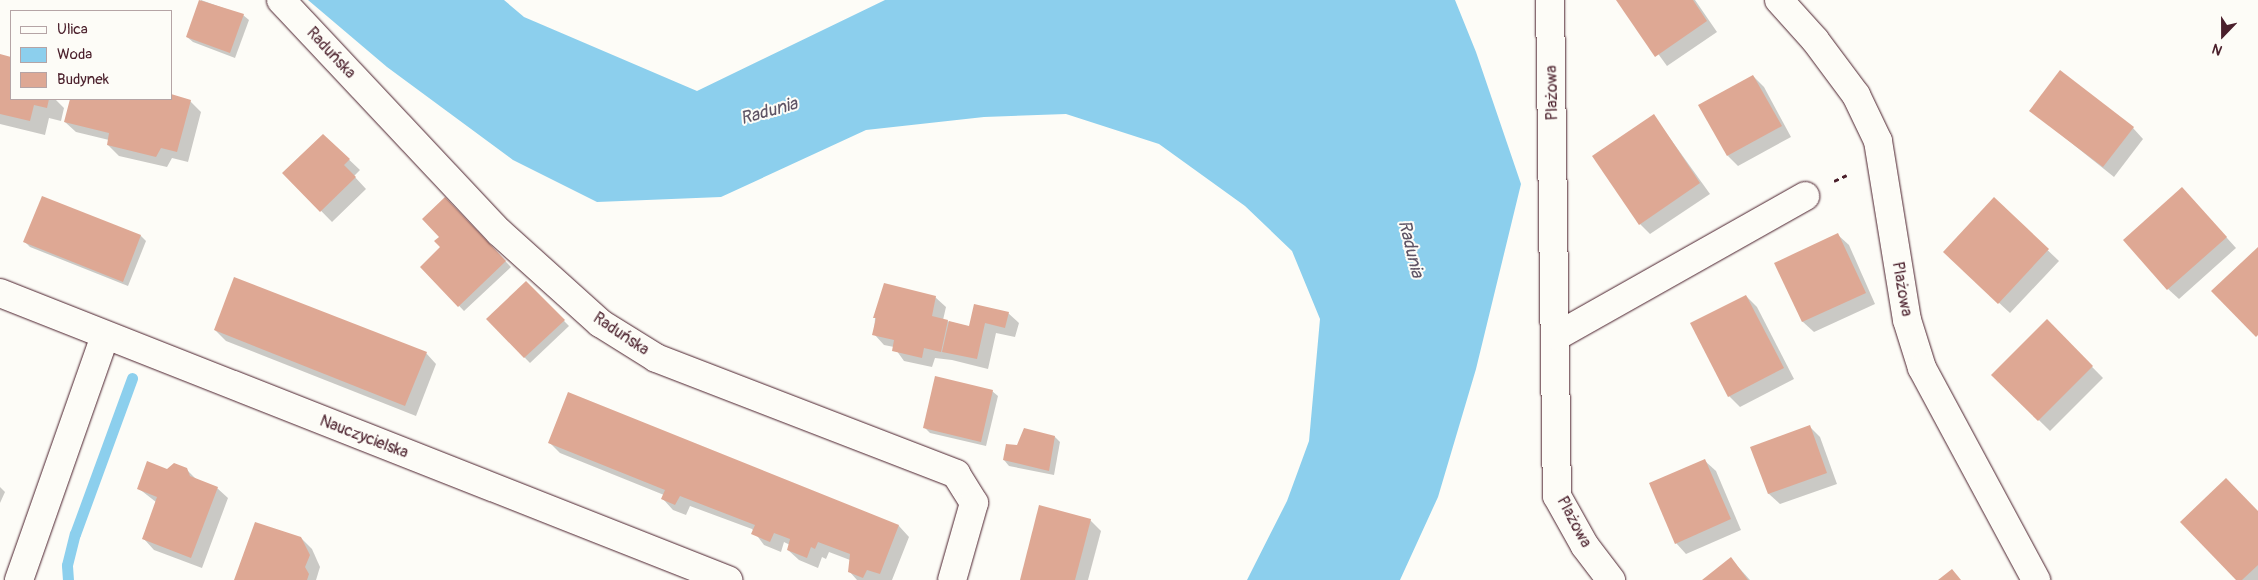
<!DOCTYPE html>
<meta charset="utf-8">
<style>
body{margin:0}
#map{position:relative;width:2258px;height:580px;overflow:hidden;background:#fdfcf7;font-family:Pangolin,sans-serif}
div>[style]{position:absolute}
[style*='--x']{left:calc(var(--x)*1px);top:calc(var(--y)*1px);width:calc(var(--w)*1px);rotate:calc(var(--a)*1deg)}
.water>*{inset:0;background:#8ccfed}
.shadow>*{inset:0;background:#0003}
.stream>*{height:11px;margin:-5.5px;padding:0 5.5px;transform-origin:5.5px;border-radius:5.5px;background:#8ccfed}
.building>*{inset:0;background:#dea894}
.path>*{height:3px;margin-top:-1.5px;transform-origin:0;background:repeating-linear-gradient(90deg,#4a1f2b 0 5px,transparent 0 9px)}
.roads{filter:drop-shadow(0 0 1px #4a1f2b) drop-shadow(0 0 1px #4a1f2b)}
.minor>*{height:28px;margin:-14px;padding:0 14px;transform-origin:14px;border-radius:14px;background:#fdfcf7}
span{translate:-50% -50%;white-space:nowrap;text-align:center;line-height:1.15;-webkit-text-stroke:4px #fdfcf7;paint-order:stroke}
.street-label{font-size:16px;color:#4a1f2b}
.water-label{font-size:18px;color:#5e5465;font-style:italic}
.legend{position:absolute;left:10px;top:10px;width:162px;height:90px;box-sizing:border-box;background:#fdfcf7;border:1px solid #b5a4a5;margin:0;padding:6px 9px;list-style:none;font-size:15px;color:#4a1f2b}
.legend li{display:flex;align-items:center;gap:10px;height:25px}
.legend b{width:25px;border:1px solid #b5a4a5}
.north{position:absolute;left:2198px;top:10px;width:50px;height:50px;-webkit-text-stroke:4px #fdfcf7;paint-order:stroke;rotate:202deg;font-size:14px;font-weight:700;line-height:20px;text-align:center;color:#4a1f2b}
.north::after{content:'';display:block;margin:auto;width:18px;height:22px;background:#4a1f2b;clip-path:polygon(50% 0,100% 100%,50% 72%,0 100%)}
</style>
<div id="map">
<div class="water">
<i style="clip-path:polygon(308px 0,504px 0,524px 17px,697px 91px,885px 0,1455px 0,1476px 52px,1521px 184px,1476px 369px,1438px 497px,1400px 580px,1247px 580px,1287px 501px,1309px 441px,1320px 319px,1292px 251px,1245px 206px,1159px 144px,1066px 114px,984px 117px,866px 130px,721px 197px,597px 202px,513px 160px,387px 67px)"></i>
</div>
<div class="shadow">
<i style="clip-path:polygon(201px 0,243px 15px,249px 20px,235px 58px,193px 42px,187px 37px)"></i>
<i style="clip-path:polygon(1619px 0,1695px 0,1717px 32px,1667px 66px)"></i>
<i style="clip-path:polygon(0 56px,11px 58px,11px 99px,55px 99px,64px 108px,61px 121px,49px 118px,45px 135px,0 124px)"></i>
<i style="clip-path:polygon(1753px 76px,1764px 87px,1791px 137px,1738px 166px,1728px 156px)"></i>
<i style="clip-path:polygon(71px 99px,190px 101px,201px 112px,188px 162px,172px 158px,167px 167px,119px 156px,108px 145px,109px 140px,76px 132px,65px 122px)"></i>
<i style="clip-path:polygon(2030px 110px,2133px 128px,2143px 139px,2114px 177px)"></i>
<i style="clip-path:polygon(1654px 116px,1710px 194px,1650px 234px,1640px 224px)"></i>
<i style="clip-path:polygon(323px 135px,360px 170px,354px 176px,366px 189px,332px 222px,284px 173px)"></i>
<i style="clip-path:polygon(445px 199px,511px 267px,464px 311px,422px 267px,442px 248px)"></i>
<i style="clip-path:polygon(1994px 199px,2059px 261px,2010px 313px,1955px 262px)"></i>
<i style="clip-path:polygon(2192px 199px,2236px 248px,2179px 299px,2168px 289px)"></i>
<i style="clip-path:polygon(1838px 235px,1849px 245px,1875px 304px,1814px 332px,1803px 322px,1776px 263px)"></i>
<i style="clip-path:polygon(141px 236px,146px 241px,128px 286px,30px 247px,25px 242px)"></i>
<i style="clip-path:polygon(526px 282px,569px 326px,530px 363px,488px 320px)"></i>
<i style="clip-path:polygon(1746px 296px,1757px 307px,1794px 379px,1740px 407px,1729px 396px)"></i>
<i style="clip-path:polygon(935px 297px,946px 307px,943px 320px,970px 327px,1008px 313px,1019px 323px,1015px 337px,996px 333px,988px 369px,952px 360px,935px 358px,932px 367px,904px 361px,894px 347px,884px 345px,874px 334px,875px 318px)"></i>
<i style="clip-path:polygon(2047px 321px,2103px 378px,2050px 431px,1993px 375px)"></i>
<i style="clip-path:polygon(215px 330px,426px 353px,436px 364px,416px 416px,226px 341px)"></i>
<i style="clip-path:polygon(992px 391px,998px 396px,986px 446px,930px 433px,925px 428px)"></i>
<i style="clip-path:polygon(1810px 427px,1820px 437px,1837px 484px,1780px 504px,1769px 494px,1752px 447px)"></i>
<i style="clip-path:polygon(1055px 437px,1060px 442px,1054px 475px,1009px 466px,1004px 460px,1017px 447px)"></i>
<i style="clip-path:polygon(550px 443px,760px 472px,899px 526px,909px 537px,892px 580px,857px 580px,849px 571px,850px 560px,829px 552px,826px 559px,822px 557px,818px 568px,799px 560px,788px 550px,790px 545px,784px 542px,781px 552px,764px 545px,752px 529px,690px 506px,686px 515px,673px 510px,663px 499px,664px 495px,560px 453px)"></i>
<i style="clip-path:polygon(1705px 461px,1716px 471px,1741px 530px,1686px 554px,1676px 543px)"></i>
<i style="clip-path:polygon(186px 469px,197px 480px,217px 488px,228px 498px,202px 568px,154px 550px,144px 539px,156px 502px,138px 488px,167px 470px)"></i>
<i style="clip-path:polygon(0 487px,5px 492px,0 503px)"></i>
<i style="clip-path:polygon(2258px 512px,2258px 580px,2238px 580px)"></i>
<i style="clip-path:polygon(1090px 520px,1101px 531px,1088px 580px,1021px 580px)"></i>
<i style="clip-path:polygon(301px 538px,312px 549px,320px 567px,316px 580px,235px 580px)"></i>
<i style="clip-path:polygon(1731px 559px,1750px 580px,1704px 580px)"></i>
</div>
<div class="stream">
<i style="--x:68;--y:580;--w:15;--a:-94"></i>
<i style="--x:67;--y:565;--w:32;--a:-76"></i>
<i style="--x:75;--y:534;--w:166;--a:-69.9"></i>
</div>
<div class="building">
<i style="clip-path:polygon(199px 0,244px 14px,230px 53px,186px 37px)"></i>
<i style="clip-path:polygon(1616px 0,1693px 0,1707px 21px,1655px 57px)"></i>
<i style="clip-path:polygon(0 54px,11px 57px,11px 99px,49px 99px,47px 108px,34px 105px,30px 121px,0 114px)"></i>
<i style="clip-path:polygon(2060px 70px,2134px 127px,2103px 167px,2029px 111px)"></i>
<i style="clip-path:polygon(1753px 75px,1782px 126px,1727px 156px,1698px 105px)"></i>
<i style="clip-path:polygon(171px 94px,191px 100px,177px 152px,161px 148px,156px 157px,107px 145px,109px 133px,64px 122px,70px 99px,171px 99px)"></i>
<i style="clip-path:polygon(1654px 114px,1700px 183px,1639px 225px,1592px 156px)"></i>
<i style="clip-path:polygon(323px 134px,350px 159px,344px 165px,356px 177px,320px 212px,282px 173px)"></i>
<i style="clip-path:polygon(2182px 187px,2227px 237px,2167px 290px,2123px 240px)"></i>
<i style="clip-path:polygon(42px 196px,141px 235px,123px 282px,23px 242px)"></i>
<i style="clip-path:polygon(445px 197px,506px 261px,458px 307px,420px 267px,440px 247px,434px 241px,439px 237px,422px 219px)"></i>
<i style="clip-path:polygon(1994px 197px,2049px 249px,1998px 304px,1943px 252px)"></i>
<i style="clip-path:polygon(1838px 233px,1866px 293px,1802px 322px,1774px 263px)"></i>
<i style="clip-path:polygon(2258px 247px,2258px 335px,2256px 337px,2211px 291px)"></i>
<i style="clip-path:polygon(234px 277px,427px 352px,405px 406px,214px 330px)"></i>
<i style="clip-path:polygon(526px 281px,565px 320px,524px 358px,486px 319px)"></i>
<i style="clip-path:polygon(884px 283px,936px 296px,932px 316px,948px 320px,941px 352px,924px 348px,922px 358px,892px 351px,894px 340px,872px 335px,876px 318px,873px 318px)"></i>
<i style="clip-path:polygon(1746px 295px,1784px 368px,1728px 397px,1690px 323px)"></i>
<i style="clip-path:polygon(974px 304px,1009px 312px,1005px 328px,985px 323px,977px 359px,942px 352px,949px 321px,969px 326px)"></i>
<i style="clip-path:polygon(2047px 319px,2093px 366px,2038px 421px,1991px 375px)"></i>
<i style="clip-path:polygon(935px 376px,993px 390px,981px 442px,923px 428px)"></i>
<i style="clip-path:polygon(568px 392px,899px 525px,880px 574px,867px 570px,863px 578px,848px 572px,850px 554px,818px 542px,815px 549px,811px 547px,807px 558px,787px 550px,790px 539px,774px 533px,770px 542px,751px 534px,755px 525px,680px 496px,675px 505px,661px 499px,665px 490px,548px 443px)"></i>
<i style="clip-path:polygon(1810px 425px,1827px 473px,1768px 494px,1750px 447px)"></i>
<i style="clip-path:polygon(1024px 428px,1055px 436px,1049px 471px,1003px 460px,1006px 444px,1017px 445px)"></i>
<i style="clip-path:polygon(1705px 459px,1731px 519px,1675px 544px,1649px 483px)"></i>
<i style="clip-path:polygon(147px 461px,167px 469px,174px 463px,187px 468px,190px 476px,218px 487px,191px 558px,142px 539px,157px 497px,137px 489px)"></i>
<i style="clip-path:polygon(2226px 478px,2258px 511px,2258px 565px,2242px 580px,2236px 580px,2180px 522px)"></i>
<i style="clip-path:polygon(1039px 505px,1091px 519px,1075px 580px,1020px 580px)"></i>
<i style="clip-path:polygon(255px 522px,301px 537px,310px 555px,305px 567px,309px 574px,307px 580px,234px 580px)"></i>
<i style="clip-path:polygon(1731px 557px,1748px 580px,1702px 580px)"></i>
<i style="clip-path:polygon(1952px 569px,1961px 580px,1938px 580px)"></i>
</div>
<div class="path">
<i style="--x:1834;--y:181;--w:14;--a:-25"></i>
</div>
<div class="roads">
<div class="minor">
<i style="--x:281;--y:0;--w:318;--a:46.8"></i>
<i style="--x:499;--y:232;--w:136;--a:42"></i>
<i style="--x:600;--y:323;--w:66;--a:32"></i>
<i style="--x:656;--y:358;--w:322;--a:21.1"></i>
<i style="--x:956;--y:474;--w:34;--a:58"></i>
<i style="--x:974;--y:503;--w:80;--a:105.9"></i>
<i style="--x:1550;--y:0;--w:496;--a:89.2"></i>
<i style="--x:1557;--y:496;--w:57;--a:60.8"></i>
<i style="--x:1585;--y:546;--w:43;--a:52.6"></i>
<i style="--x:1779;--y:0;--w:54;--a:48"></i>
<i style="--x:1815;--y:40;--w:69;--a:53.3"></i>
<i style="--x:1856;--y:95;--w:51;--a:64.4"></i>
<i style="--x:1878;--y:141;--w:181;--a:80.8"></i>
<i style="--x:1907;--y:320;--w:50;--a:72.6"></i>
<i style="--x:1922;--y:368;--w:241;--a:61.7"></i>
<i style="--x:0;--y:293;--w:783;--a:21.52"></i>
<i style="--x:1557;--y:336;--w:285;--a:-29.4"></i>
<i style="--x:19;--y:580;--w:259;--a:-70.6"></i>
</div>
</div>
<div class="street-label">
<span style="left:331px;top:53px;rotate:47deg">Raduńska</span>
<span style="left:1552px;top:93px;rotate:-91deg">Plażowa</span>
<span style="left:1902px;top:289px;rotate:80deg">Plażowa</span>
<span style="left:621px;top:334px;rotate:34deg">Raduńska</span>
<span style="left:364px;top:437px;rotate:21deg">Nauczycielska</span>
<span style="left:1574px;top:522px;rotate:62deg">Plażowa</span>
</div>
<div class="water-label">
<span style="left:769px;top:112px;rotate:-16deg">Radunia</span>
<span style="left:1410px;top:249px;rotate:76deg">Radunia</span>
</div>
<ul class="legend">
<li><b style="height:6px;background:#fdfcf7"></b>Ulica</li>
<li><b style="height:14px;background:#8ccfed"></b>Woda</li>
<li><b style="height:14px;background:#dea894"></b>Budynek</li>
</ul>
<div class="north">N</div>
</div>
